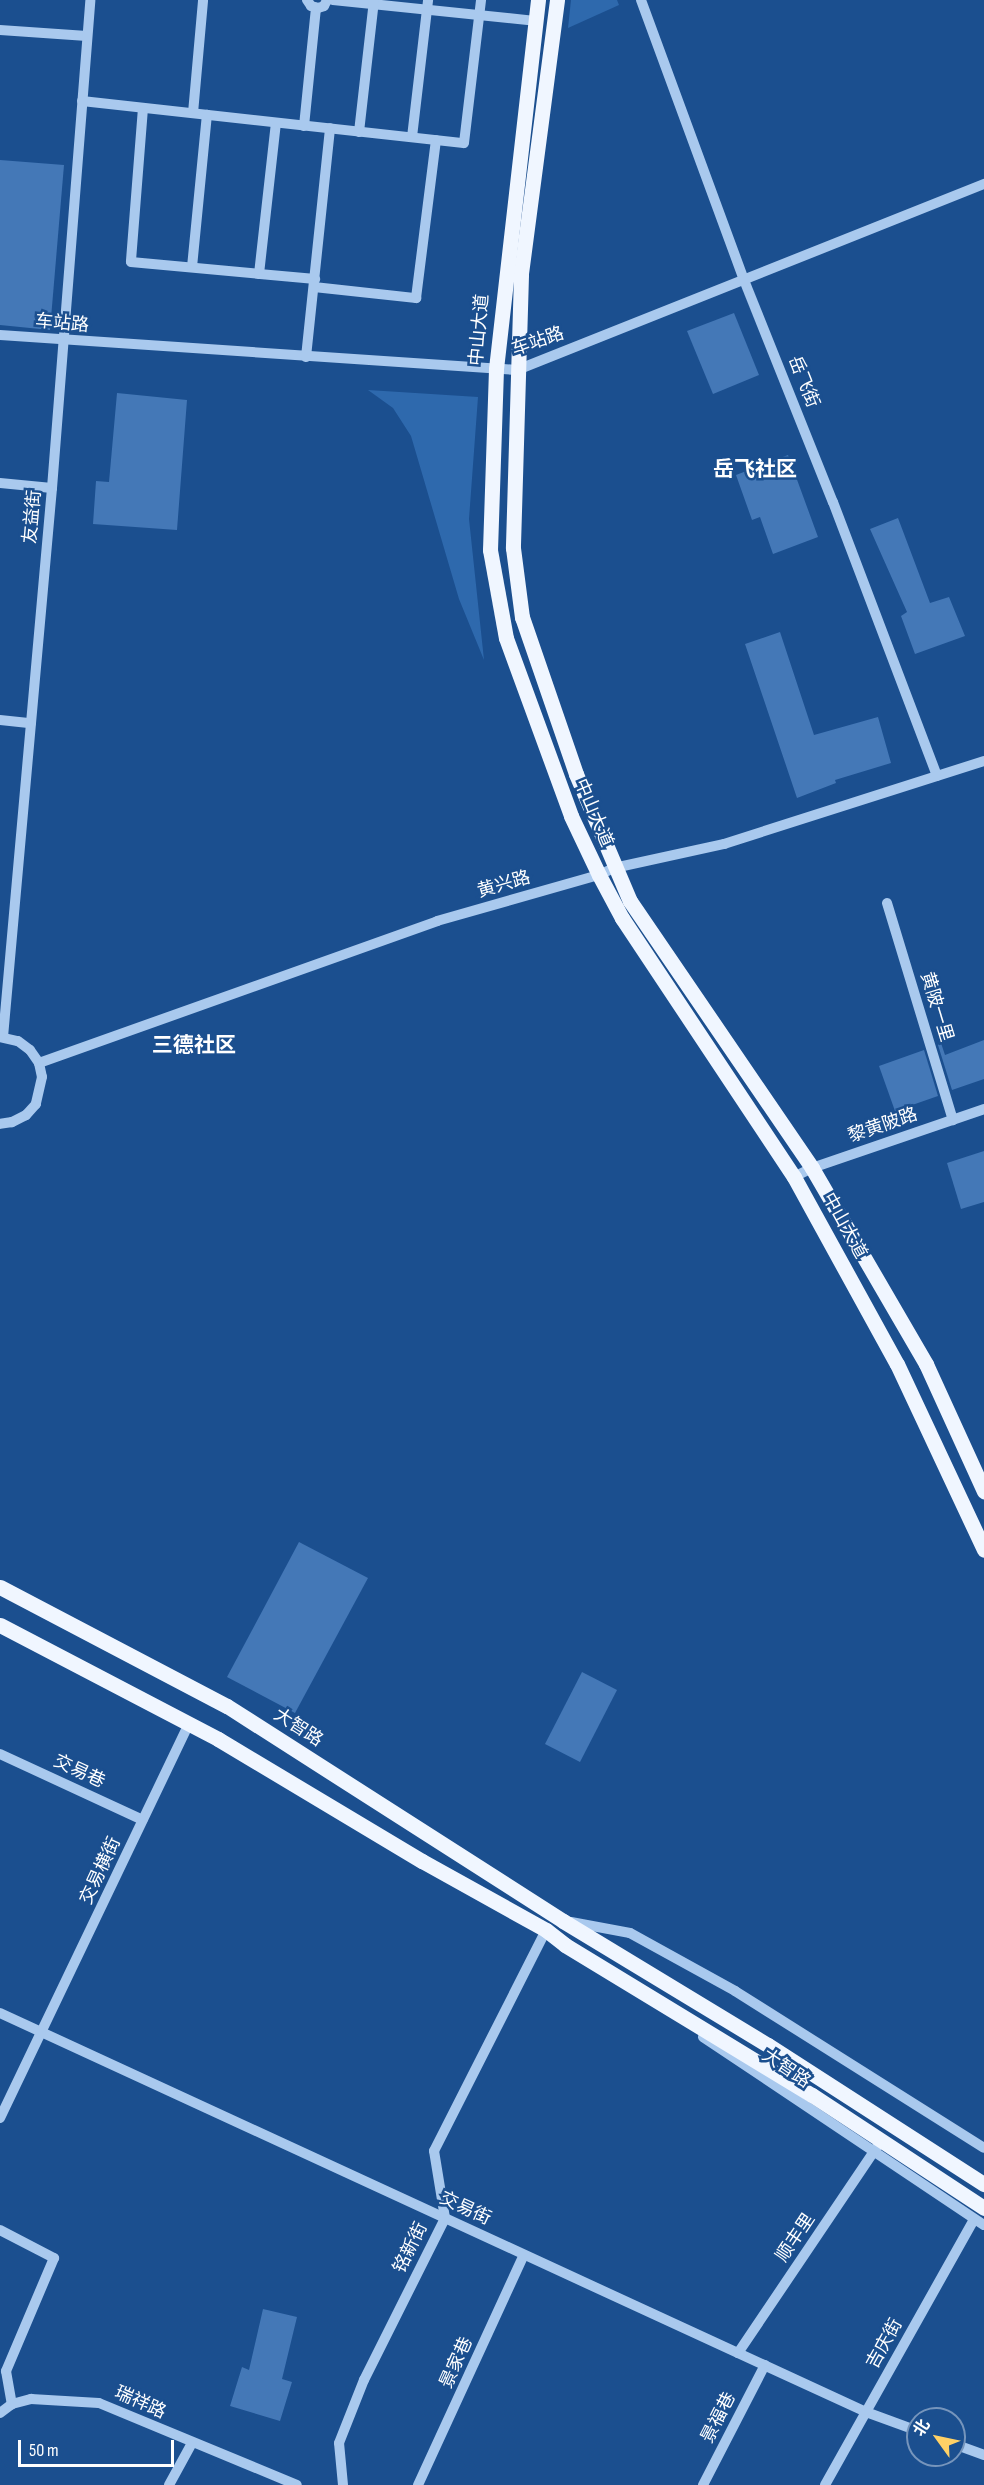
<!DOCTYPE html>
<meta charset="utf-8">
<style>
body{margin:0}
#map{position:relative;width:984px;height:2485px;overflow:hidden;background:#1b4f8f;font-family:"Sofia Sans Condensed","Noto Sans SC",sans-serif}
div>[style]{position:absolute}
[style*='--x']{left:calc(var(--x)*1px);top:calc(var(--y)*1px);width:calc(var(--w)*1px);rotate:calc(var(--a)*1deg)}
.green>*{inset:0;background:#2e69ad}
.building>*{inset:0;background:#4478b7}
.minor>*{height:10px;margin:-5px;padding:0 5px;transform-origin:5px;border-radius:5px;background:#a9c9ee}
.major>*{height:15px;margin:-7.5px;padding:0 7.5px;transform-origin:7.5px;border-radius:7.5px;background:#f0f6ff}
span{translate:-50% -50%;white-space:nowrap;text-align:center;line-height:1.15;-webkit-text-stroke:5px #1b4f8f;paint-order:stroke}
.street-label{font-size:18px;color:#fff}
.quarter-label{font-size:21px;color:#fff;font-weight:700}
.north{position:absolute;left:906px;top:2407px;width:60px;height:60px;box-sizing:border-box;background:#1b4f8f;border:2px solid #7695bc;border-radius:50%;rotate:303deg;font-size:16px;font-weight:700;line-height:24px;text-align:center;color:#fff}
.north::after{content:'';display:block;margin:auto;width:21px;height:27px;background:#ffd166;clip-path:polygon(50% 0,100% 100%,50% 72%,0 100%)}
.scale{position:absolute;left:18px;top:2440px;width:156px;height:27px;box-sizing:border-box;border:3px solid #fff;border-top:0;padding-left:8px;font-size:18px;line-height:21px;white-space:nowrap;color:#fff;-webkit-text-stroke:4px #1b4f8f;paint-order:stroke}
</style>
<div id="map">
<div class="green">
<i style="clip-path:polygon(571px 0,617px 0,619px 5px,568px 28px)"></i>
<i style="clip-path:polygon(368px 390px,478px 397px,469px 519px,484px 660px,459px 599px,411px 436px,393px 408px)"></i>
</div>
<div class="building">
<i style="clip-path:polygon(0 160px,64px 165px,50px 330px,0 325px)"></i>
<i style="clip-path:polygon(734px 313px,759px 375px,713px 394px,687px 331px)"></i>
<i style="clip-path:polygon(117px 393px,187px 400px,177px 530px,93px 524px,96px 481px,109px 482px)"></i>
<i style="clip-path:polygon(788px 455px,818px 537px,773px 554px,760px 517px,752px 520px,736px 475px)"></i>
<i style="clip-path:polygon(898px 518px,930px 603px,949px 597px,965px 636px,915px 654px,901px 616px,907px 612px,870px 529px)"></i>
<i style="clip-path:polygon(780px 632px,814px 735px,878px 717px,891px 763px,835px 780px,836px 783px,797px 798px,745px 644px)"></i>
<i style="clip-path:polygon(984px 1040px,984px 1079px,952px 1090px,938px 1045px,941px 1043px,945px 1055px)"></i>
<i style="clip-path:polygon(924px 1050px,938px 1096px,895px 1111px,879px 1066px)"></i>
<i style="clip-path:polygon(984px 1151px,984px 1202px,961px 1209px,947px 1163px)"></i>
<i style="clip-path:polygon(299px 1542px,368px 1578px,295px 1713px,227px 1677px)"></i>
<i style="clip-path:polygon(582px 1672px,617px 1690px,580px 1762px,545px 1744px)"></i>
<i style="clip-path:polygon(263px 2309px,297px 2317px,282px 2379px,292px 2382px,280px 2421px,230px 2406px,242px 2367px,249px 2370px)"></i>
</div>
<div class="minor">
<i style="--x:307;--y:0;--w:7;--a:56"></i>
<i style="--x:311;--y:6;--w:7;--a:16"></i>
<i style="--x:318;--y:8;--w:6;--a:-18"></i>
<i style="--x:324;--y:6;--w:7;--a:-63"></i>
<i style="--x:333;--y:0;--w:203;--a:5.9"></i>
<i style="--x:641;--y:0;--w:298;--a:69.8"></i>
<i style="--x:744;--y:280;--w:239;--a:68.2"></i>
<i style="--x:833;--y:502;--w:293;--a:69.2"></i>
<i style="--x:0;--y:30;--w:87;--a:3.9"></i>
<i style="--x:82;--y:101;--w:384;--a:6.3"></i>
<i style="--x:464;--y:143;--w:144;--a:-83.2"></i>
<i style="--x:143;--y:108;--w:154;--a:94.5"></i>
<i style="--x:131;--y:262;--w:185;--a:5.3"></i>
<i style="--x:193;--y:113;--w:113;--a:-84.9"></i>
<i style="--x:304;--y:126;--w:119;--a:-84.2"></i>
<i style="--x:359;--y:132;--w:133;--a:-83.5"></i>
<i style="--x:412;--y:137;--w:138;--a:-83.3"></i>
<i style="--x:192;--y:267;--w:153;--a:-84.4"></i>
<i style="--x:259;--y:274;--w:152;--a:-83.6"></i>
<i style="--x:314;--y:287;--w:103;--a:6.2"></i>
<i style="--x:416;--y:298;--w:159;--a:-82.8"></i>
<i style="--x:0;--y:335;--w:518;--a:3.87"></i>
<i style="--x:517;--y:370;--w:503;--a:-21.72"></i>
<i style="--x:306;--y:357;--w:230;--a:-84"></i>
<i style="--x:0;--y:483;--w:52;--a:5.5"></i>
<i style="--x:0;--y:720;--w:31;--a:6"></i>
<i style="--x:887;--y:903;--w:227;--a:73.1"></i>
<i style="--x:0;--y:1037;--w:18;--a:13"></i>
<i style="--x:18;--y:1041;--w:15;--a:37"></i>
<i style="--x:30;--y:1050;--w:16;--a:55"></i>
<i style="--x:39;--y:1063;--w:14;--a:78"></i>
<i style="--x:42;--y:1077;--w:28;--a:103"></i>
<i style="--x:36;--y:1104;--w:15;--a:132"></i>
<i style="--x:26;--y:1115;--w:16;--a:153"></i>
<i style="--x:12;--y:1122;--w:12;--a:171"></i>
<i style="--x:3;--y:1037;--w:551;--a:-84.9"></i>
<i style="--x:52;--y:488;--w:489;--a:-85.5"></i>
<i style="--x:39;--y:1063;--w:423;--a:-19.6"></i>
<i style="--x:437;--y:921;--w:168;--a:-15.9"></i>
<i style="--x:599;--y:875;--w:17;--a:-25"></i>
<i style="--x:614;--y:868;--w:113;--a:-12.3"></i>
<i style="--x:724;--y:844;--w:273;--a:-17.7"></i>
<i style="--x:794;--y:1177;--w:20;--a:-27"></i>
<i style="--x:812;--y:1168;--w:182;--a:-18.9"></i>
<i style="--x:0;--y:1754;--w:157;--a:24.8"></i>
<i style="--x:571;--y:1922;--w:60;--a:10.6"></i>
<i style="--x:630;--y:1933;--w:120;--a:28.9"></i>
<i style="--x:735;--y:1991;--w:294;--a:32.2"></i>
<i style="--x:0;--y:2013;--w:953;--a:24.74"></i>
<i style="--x:866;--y:2412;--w:55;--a:20.1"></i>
<i style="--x:703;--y:2037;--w:338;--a:33.8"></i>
<i style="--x:0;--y:2118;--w:437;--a:-64.4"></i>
<i style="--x:0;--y:2230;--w:61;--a:27.4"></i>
<i style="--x:54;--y:2258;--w:123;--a:113"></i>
<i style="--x:6;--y:2371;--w:34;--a:80"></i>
<i style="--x:738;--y:2353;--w:249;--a:-56"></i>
<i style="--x:0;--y:2413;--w:15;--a:-37"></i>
<i style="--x:12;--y:2404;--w:20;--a:-15"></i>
<i style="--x:31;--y:2399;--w:68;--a:3.4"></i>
<i style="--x:99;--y:2403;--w:214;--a:22.5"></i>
<i style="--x:954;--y:2444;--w:32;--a:20"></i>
<i style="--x:169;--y:2485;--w:48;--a:-61.3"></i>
<i style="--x:343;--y:2485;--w:42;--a:-95.4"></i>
<i style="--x:339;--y:2443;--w:68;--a:-68.4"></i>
<i style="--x:364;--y:2380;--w:181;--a:-63.4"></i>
<i style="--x:445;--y:2218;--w:68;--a:-99.3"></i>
<i style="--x:434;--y:2151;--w:248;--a:-63.1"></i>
<i style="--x:418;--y:2485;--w:253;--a:-65.3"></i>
<i style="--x:703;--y:2485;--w:135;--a:-62.7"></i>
<i style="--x:825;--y:2485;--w:305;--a:-60.7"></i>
</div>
<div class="major">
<i style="--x:538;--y:0;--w:371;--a:96.5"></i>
<i style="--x:496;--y:369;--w:181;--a:91.9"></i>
<i style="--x:490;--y:550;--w:89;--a:79.7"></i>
<i style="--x:506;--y:638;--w:189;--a:69.9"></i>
<i style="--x:571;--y:816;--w:65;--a:64.6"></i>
<i style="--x:599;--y:875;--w:49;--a:61.9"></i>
<i style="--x:622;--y:918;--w:311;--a:56.4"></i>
<i style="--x:794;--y:1177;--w:213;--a:61.2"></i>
<i style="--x:897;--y:1364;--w:205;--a:64.9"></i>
<i style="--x:557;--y:0;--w:277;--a:97.5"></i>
<i style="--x:521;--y:275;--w:273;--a:91.7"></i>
<i style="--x:513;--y:548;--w:70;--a:82.6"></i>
<i style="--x:522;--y:617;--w:166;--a:71"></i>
<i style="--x:576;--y:774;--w:138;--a:67"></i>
<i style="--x:630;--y:901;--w:323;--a:55.7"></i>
<i style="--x:812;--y:1168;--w:227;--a:59.8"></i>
<i style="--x:926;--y:1364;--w:140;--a:65.5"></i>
<i style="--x:0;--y:1587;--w:256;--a:27.7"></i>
<i style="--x:227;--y:1706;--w:399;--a:32.6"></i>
<i style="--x:563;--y:1921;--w:240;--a:31.2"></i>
<i style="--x:768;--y:2045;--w:257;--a:32.8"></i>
<i style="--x:0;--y:1625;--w:246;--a:27.6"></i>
<i style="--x:218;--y:1739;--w:238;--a:30.9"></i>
<i style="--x:422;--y:1861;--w:142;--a:29.1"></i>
<i style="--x:546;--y:1930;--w:24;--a:38"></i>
<i style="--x:565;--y:1945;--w:289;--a:31.3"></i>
<i style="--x:812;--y:2095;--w:206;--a:33.3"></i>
</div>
<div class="street-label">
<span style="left:62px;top:324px;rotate:5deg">车站路</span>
<span style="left:480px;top:330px;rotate:-85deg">中山大道</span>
<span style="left:538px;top:342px;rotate:-19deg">车站路</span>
<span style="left:803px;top:382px;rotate:68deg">岳飞街</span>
<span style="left:33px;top:517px;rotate:-85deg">友益街</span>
<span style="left:593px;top:813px;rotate:67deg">中山大道</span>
<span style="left:504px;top:885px;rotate:-16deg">黄兴路</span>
<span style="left:936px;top:1007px;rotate:73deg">黄陂一里</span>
<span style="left:883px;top:1126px;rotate:-19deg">黎黄陂路</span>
<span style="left:844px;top:1226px;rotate:61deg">中山大道</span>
<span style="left:298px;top:1728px;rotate:33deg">大智路</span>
<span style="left:79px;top:1772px;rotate:25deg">交易巷</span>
<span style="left:101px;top:1871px;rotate:-65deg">交易横街</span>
<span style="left:786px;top:2069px;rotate:34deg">大智路</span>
<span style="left:465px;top:2209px;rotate:25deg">交易街</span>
<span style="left:796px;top:2238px;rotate:-56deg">顺丰里</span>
<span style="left:411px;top:2248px;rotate:-64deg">铭新街</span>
<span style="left:885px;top:2344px;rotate:-61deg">吉庆街</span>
<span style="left:457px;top:2363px;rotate:-66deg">景家巷</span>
<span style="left:140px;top:2403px;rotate:24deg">瑞祥路</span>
<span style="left:719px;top:2418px;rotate:-63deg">景福巷</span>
</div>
<div class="quarter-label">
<span style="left:755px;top:470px">岳飞社区</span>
<span style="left:194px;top:1046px">三德社区</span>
</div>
<div class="north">北</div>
<div class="scale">50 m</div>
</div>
